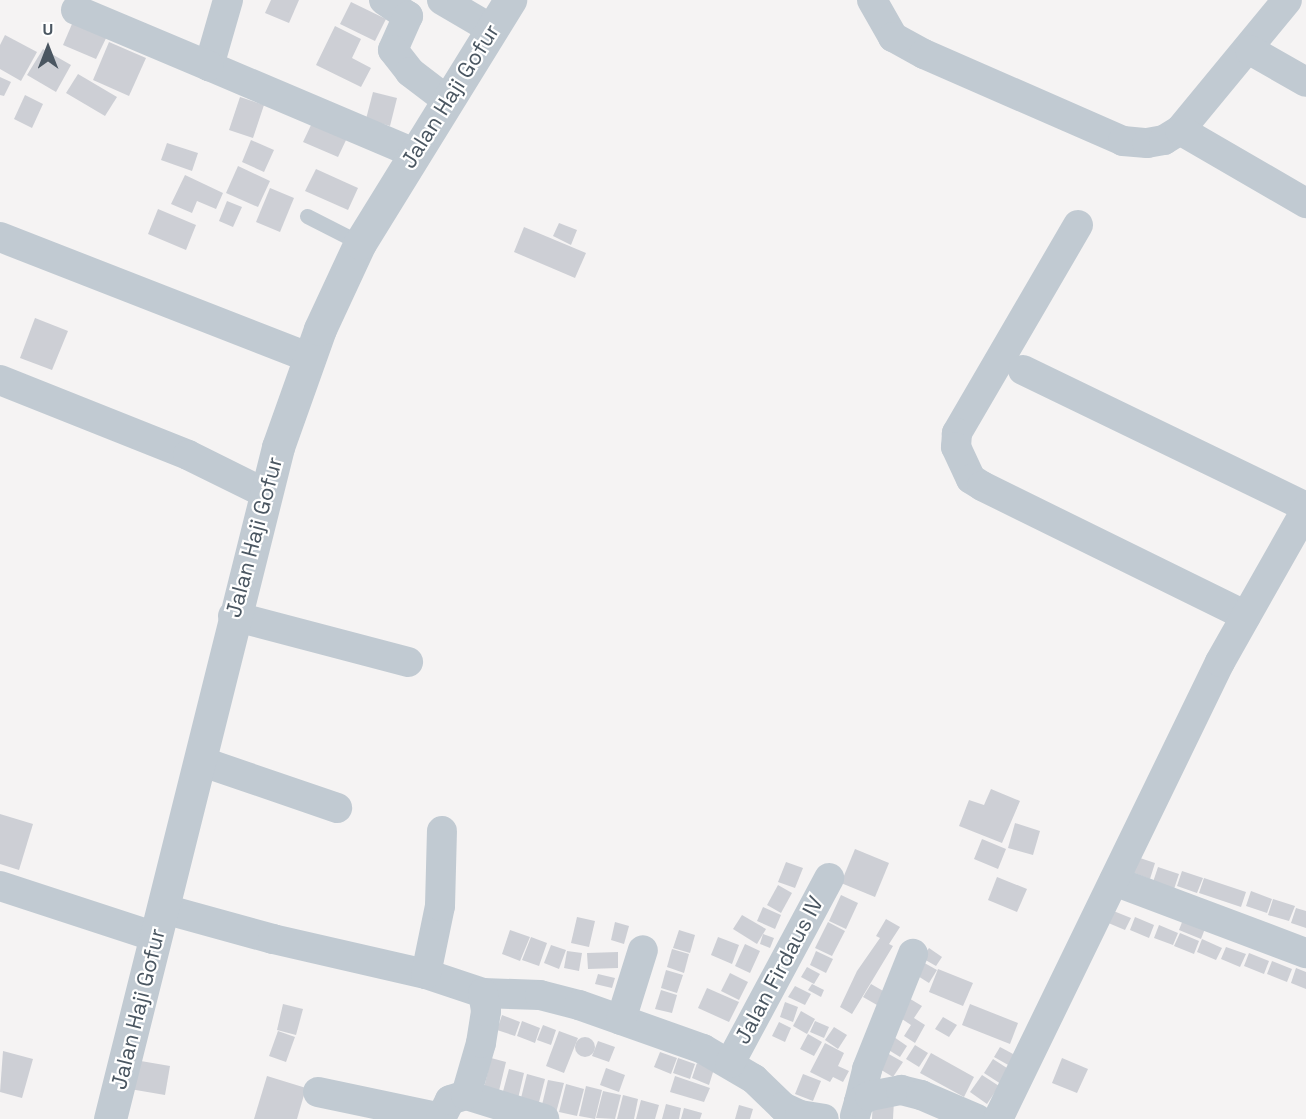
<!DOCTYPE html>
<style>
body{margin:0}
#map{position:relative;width:1306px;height:1119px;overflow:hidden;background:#f5f3f3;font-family:"Space Grotesk",sans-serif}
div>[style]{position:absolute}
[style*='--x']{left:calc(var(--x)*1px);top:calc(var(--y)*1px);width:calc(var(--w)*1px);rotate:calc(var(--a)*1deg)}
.building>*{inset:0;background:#cdcfd5}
.round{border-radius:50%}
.service>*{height:15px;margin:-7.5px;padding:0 7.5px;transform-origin:7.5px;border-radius:7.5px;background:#c1cad2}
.minor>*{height:30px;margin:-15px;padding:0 15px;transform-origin:15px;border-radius:15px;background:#c1cad2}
.tertiary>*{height:33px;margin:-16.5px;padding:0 16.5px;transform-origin:16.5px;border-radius:16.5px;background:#c1cad2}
span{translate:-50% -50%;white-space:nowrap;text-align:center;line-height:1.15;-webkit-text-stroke:4.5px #fff;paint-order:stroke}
.street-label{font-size:22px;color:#4a5661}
.north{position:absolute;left:18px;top:18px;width:60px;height:60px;-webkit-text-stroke:4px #fff;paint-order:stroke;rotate:0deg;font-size:16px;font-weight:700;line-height:24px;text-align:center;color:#4a5661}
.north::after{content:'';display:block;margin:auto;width:21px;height:27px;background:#4a5661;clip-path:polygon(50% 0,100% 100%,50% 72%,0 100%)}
</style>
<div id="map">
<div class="building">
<i style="clip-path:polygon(271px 0,299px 0,289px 23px,265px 13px)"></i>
<i style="clip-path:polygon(351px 2px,386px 19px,375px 41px,340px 24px)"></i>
<i style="clip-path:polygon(75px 17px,109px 32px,96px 59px,63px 45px)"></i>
<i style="clip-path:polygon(335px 26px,361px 39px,352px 58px,371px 68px,361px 87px,316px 65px)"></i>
<i style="clip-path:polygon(5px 35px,37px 52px,21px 81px,0 69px,0 45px)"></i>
<i style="clip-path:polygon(109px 42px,146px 58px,129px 96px,93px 80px)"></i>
<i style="clip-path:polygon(43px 49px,71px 65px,56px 92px,27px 75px)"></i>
<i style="clip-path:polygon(78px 74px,117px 97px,105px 116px,66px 93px)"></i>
<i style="clip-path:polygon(0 77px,11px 82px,4px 96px,0 95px)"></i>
<i style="clip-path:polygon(373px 92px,397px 98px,390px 126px,366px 119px)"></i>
<i style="clip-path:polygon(25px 95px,43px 104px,32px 128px,14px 119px)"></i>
<i style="clip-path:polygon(240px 97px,264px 105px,253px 138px,229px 130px)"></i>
<i style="clip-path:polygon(312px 123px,347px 138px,338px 157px,303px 142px)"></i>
<i style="clip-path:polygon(251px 140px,274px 150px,264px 172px,242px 162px)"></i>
<i style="clip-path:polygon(167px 143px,198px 153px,192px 171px,161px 160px)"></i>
<i style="clip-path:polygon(238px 166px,270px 181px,258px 207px,226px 193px)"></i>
<i style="clip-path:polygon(316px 169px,358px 188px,348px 210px,305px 191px)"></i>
<i style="clip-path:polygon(185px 175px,223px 193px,216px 209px,197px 201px,192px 213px,171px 204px)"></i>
<i style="clip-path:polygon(270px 188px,294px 198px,280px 232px,256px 222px)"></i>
<i style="clip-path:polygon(227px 201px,242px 207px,233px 227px,219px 221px)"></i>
<i style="clip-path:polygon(158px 209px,196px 225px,186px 250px,148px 234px)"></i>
<i style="clip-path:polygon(559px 223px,577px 230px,571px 245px,553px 236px)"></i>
<i style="clip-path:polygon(524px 227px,586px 253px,575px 278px,514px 252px)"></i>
<i style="clip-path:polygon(35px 318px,68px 331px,52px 370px,20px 358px)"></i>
<i style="clip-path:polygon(991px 789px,1020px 801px,1002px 843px,959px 826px,969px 800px,984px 805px)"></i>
<i style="clip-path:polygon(0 814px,33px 824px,19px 870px,0 864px)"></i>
<i style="clip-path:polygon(1015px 823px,1040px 831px,1033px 855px,1008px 848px)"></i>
<i style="clip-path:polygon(982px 839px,1006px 849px,998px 869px,974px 859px)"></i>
<i style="clip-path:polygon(855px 849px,889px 863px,875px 897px,841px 883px)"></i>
<i style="clip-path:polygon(1134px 856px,1155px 863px,1150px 879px,1129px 871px)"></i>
<i style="clip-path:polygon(786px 862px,803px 868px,795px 888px,778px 882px)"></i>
<i style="clip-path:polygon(1158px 867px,1179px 874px,1174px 889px,1153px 882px)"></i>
<i style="clip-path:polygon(1182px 871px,1203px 878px,1197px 893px,1177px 886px)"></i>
<i style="clip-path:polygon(997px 877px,1027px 889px,1017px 912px,988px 900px)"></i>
<i style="clip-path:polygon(1204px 878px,1246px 892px,1241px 907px,1199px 893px)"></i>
<i style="clip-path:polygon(778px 885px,792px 893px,781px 913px,767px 905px)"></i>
<i style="clip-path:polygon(1251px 891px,1272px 899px,1267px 913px,1246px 906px)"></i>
<i style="clip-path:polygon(841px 895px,858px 903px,846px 929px,829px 921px)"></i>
<i style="clip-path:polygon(1273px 899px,1295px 906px,1289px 921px,1268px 915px)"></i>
<i style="clip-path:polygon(763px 907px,781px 915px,775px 929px,757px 921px)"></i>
<i style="clip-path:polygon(1296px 908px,1306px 911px,1306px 928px,1291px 923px)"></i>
<i style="clip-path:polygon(1111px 910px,1131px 918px,1125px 930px,1106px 922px)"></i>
<i style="clip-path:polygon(742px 915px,766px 929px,757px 944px,733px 929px)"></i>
<i style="clip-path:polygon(577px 917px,595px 921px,589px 947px,571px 943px)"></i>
<i style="clip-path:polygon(1135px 917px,1154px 925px,1149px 938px,1130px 930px)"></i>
<i style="clip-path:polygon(1184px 917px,1206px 926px,1201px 939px,1179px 930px)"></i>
<i style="clip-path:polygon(886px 919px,900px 927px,889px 944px,893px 946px,852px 1014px,840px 1007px,857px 971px,880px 938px,876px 936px)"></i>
<i style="clip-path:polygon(615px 922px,629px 926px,624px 944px,611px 940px)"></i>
<i style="clip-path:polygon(828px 922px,845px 931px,832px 956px,815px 948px)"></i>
<i style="clip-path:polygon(1159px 925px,1178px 933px,1173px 945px,1154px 938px)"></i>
<i style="clip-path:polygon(510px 930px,530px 937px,520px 961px,502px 954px)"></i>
<i style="clip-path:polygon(679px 930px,695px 935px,690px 953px,673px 948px)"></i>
<i style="clip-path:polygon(1180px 933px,1199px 941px,1194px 954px,1174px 946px)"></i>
<i style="clip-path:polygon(763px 934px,774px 938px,770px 948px,760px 944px)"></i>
<i style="clip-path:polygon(531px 937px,547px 943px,539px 966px,522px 960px)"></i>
<i style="clip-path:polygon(718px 937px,739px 945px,732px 964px,711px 955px)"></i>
<i style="clip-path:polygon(1202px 939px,1222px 948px,1216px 960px,1197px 952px)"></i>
<i style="clip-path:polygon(745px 944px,760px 951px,750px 973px,735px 966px)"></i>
<i style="clip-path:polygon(551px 945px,566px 950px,559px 969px,544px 963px)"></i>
<i style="clip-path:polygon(1226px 947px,1246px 954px,1240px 967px,1221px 959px)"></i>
<i style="clip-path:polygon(929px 948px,942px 957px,936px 966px,922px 958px)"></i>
<i style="clip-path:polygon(672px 949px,689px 954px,684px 973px,667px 967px)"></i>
<i style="clip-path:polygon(567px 951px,582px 953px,579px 971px,564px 968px)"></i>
<i style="clip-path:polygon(816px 951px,833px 959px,826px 973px,810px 965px)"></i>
<i style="clip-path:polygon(618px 952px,618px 968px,588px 969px,587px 953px)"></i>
<i style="clip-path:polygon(1249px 953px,1269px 961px,1264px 974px,1244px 966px)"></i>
<i style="clip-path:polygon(921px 961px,937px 970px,929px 983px,913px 973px)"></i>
<i style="clip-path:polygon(1272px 961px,1292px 969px,1287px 982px,1267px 974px)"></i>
<i style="clip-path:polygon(807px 967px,820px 974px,814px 984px,801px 977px)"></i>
<i style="clip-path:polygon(1296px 968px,1306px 972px,1306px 989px,1291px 983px)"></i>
<i style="clip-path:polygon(938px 969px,973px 983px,963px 1006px,929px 992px)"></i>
<i style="clip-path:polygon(666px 970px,683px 975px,677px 993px,661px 988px)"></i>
<i style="clip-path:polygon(730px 973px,748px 982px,739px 1000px,721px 991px)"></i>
<i style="clip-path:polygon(598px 974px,615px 978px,612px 988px,595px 984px)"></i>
<i style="clip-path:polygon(812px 984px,824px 990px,821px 997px,808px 990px)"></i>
<i style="clip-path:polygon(871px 984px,885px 992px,877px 1005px,863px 997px)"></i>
<i style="clip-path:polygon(795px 986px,811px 994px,805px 1005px,788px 997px)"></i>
<i style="clip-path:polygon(707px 988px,739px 1002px,729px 1022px,698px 1008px)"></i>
<i style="clip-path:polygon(661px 990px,677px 995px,672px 1013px,655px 1009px)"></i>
<i style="clip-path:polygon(907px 997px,922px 1006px,914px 1018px,925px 1025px,915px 1043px,904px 1036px,911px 1025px,896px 1015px)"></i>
<i style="clip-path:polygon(785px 1002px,798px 1007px,793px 1022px,780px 1017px)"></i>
<i style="clip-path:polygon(283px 1004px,303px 1009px,296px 1035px,277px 1030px)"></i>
<i style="clip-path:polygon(970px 1004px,1018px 1023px,1010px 1044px,962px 1025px)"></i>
<i style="clip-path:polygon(801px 1011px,815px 1019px,807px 1034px,793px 1026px)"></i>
<i style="clip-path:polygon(502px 1015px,520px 1022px,515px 1036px,497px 1030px)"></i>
<i style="clip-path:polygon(943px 1017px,957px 1025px,949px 1037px,935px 1029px)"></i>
<i style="clip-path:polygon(522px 1021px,540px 1028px,535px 1043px,517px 1036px)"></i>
<i style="clip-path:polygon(815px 1021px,829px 1027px,824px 1038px,810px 1032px)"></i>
<i style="clip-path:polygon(779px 1022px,791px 1028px,785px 1042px,772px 1036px)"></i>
<i style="clip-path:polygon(543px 1025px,556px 1030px,551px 1045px,537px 1040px)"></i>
<i style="clip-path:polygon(834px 1027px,847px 1035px,838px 1049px,825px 1040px)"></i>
<i style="clip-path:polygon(278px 1031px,295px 1037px,286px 1062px,269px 1056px)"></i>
<i style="clip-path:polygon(559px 1031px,578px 1038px,564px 1073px,546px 1066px)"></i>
<i style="clip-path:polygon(808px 1034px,822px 1042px,814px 1056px,800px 1049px)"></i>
<i style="clip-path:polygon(894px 1037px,907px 1046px,900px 1057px,887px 1049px)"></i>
<i class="round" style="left:575px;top:1037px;width:20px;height:20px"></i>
<i style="clip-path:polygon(598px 1041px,615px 1047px,609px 1062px,592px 1056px)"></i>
<i style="clip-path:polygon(825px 1043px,844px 1053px,838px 1066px,849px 1071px,843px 1082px,833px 1077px,830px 1082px,810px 1072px)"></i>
<i style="clip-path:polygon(915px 1045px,928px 1053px,919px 1067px,906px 1059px)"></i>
<i style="clip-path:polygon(1000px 1047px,1015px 1055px,1010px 1066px,994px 1057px)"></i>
<i style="clip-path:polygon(3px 1051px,33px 1059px,22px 1098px,0 1092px)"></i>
<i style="clip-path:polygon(660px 1052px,677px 1058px,671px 1074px,654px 1067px)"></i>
<i style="clip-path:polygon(887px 1053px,903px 1062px,893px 1077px,878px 1068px)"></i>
<i style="clip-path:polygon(931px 1053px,974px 1077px,964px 1097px,920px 1073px)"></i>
<i style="clip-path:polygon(491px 1058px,506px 1062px,498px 1095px,483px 1092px)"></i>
<i style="clip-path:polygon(678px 1058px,695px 1064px,690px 1079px,673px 1073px)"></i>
<i style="clip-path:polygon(1062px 1058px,1088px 1069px,1077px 1093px,1052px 1083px)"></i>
<i style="clip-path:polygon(129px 1059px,170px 1066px,165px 1095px,124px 1088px)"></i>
<i style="clip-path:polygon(993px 1059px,1010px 1070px,1001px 1084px,984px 1073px)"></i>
<i style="clip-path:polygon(697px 1063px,714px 1069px,709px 1085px,692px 1078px)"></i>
<i style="clip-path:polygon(606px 1068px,625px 1075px,619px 1092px,600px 1085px)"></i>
<i style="clip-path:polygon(509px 1069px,524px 1073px,517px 1103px,501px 1099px)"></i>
<i style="clip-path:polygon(527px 1074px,545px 1079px,538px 1106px,520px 1102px)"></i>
<i style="clip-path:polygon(803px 1074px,821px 1081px,813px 1101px,795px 1094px)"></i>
<i style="clip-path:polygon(982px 1075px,999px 1086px,987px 1104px,970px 1092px)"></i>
<i style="clip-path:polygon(267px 1076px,306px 1088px,297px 1119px,254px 1119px)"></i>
<i style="clip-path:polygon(675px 1076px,710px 1088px,704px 1102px,670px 1092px)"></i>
<i style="clip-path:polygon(548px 1080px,564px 1083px,556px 1113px,541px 1109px)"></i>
<i style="clip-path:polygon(566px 1084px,584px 1089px,577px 1116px,559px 1112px)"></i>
<i style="clip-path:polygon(586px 1086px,602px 1090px,595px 1119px,579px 1116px)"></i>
<i style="clip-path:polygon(603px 1091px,621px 1095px,615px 1119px,596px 1118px)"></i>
<i style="clip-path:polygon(623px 1095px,638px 1099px,634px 1119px,617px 1119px)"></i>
<i style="clip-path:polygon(873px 1099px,894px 1100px,893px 1119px,872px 1119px)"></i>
<i style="clip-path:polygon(641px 1100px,659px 1105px,655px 1119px,636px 1119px)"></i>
<i style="clip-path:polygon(666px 1104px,681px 1108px,679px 1119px,662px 1119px)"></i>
<i style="clip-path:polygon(739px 1105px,753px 1109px,750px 1119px,735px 1119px)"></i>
<i style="clip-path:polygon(684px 1108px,702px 1113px,700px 1119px,681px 1119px)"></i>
</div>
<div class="service">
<i style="--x:307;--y:216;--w:59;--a:27"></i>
</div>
<div class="minor">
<i style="--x:228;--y:0;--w:69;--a:106.1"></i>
<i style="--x:209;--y:66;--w:223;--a:23"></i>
<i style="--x:384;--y:0;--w:29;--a:34"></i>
<i style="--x:408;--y:16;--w:37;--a:114"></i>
<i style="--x:393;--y:50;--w:28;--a:52"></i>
<i style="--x:410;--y:72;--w:48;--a:37.3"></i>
<i style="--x:442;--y:0;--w:59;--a:30.5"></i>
<i style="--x:872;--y:0;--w:43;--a:60.4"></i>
<i style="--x:893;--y:37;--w:35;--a:29"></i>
<i style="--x:924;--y:54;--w:217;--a:23.6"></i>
<i style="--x:1123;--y:141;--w:24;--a:5"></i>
<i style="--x:1147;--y:143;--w:17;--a:-10"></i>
<i style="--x:1164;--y:140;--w:19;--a:-32"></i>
<i style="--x:1180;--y:130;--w:168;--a:-50.5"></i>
<i style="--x:76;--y:10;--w:144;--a:22.8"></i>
<i style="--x:1250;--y:50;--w:64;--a:29.7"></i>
<i style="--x:1180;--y:130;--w:146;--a:30.1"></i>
<i style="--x:1078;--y:225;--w:241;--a:120.2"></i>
<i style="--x:957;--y:433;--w:14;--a:94"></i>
<i style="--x:956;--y:447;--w:35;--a:65"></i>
<i style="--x:971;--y:479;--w:13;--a:32"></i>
<i style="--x:982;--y:486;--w:294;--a:26.2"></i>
<i style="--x:0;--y:237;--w:333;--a:21.3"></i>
<i style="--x:1023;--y:370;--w:314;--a:25.8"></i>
<i style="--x:0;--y:380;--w:202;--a:21.7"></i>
<i style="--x:188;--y:455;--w:86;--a:26.3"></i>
<i style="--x:233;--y:616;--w:181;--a:14.7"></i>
<i style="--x:200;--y:761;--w:145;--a:18.9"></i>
<i style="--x:1114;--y:881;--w:205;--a:20.6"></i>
<i style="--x:0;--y:886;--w:164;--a:18.1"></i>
<i style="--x:164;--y:909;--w:113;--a:15.4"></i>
<i style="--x:273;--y:939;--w:157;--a:12.9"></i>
<i style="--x:426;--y:974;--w:60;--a:18.4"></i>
<i style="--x:483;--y:993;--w:57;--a:2"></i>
<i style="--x:540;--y:995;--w:40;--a:14.4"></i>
<i style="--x:579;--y:1005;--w:132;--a:19.5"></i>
<i style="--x:703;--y:1049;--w:59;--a:30.5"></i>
<i style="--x:754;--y:1079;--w:40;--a:44"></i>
<i style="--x:783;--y:1107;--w:19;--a:25"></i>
<i style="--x:800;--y:1115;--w:24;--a:9"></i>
<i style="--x:426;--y:974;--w:69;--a:-78.4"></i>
<i style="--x:440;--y:906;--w:75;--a:-88.5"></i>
<i style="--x:621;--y:1020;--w:73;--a:-72.6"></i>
<i style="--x:730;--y:1063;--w:210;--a:-61.8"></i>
<i style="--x:318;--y:1092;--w:126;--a:11.9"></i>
<i style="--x:441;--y:1118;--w:20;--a:-63"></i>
<i style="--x:450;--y:1100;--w:17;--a:-17"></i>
<i style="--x:466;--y:1095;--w:82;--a:17.1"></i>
<i style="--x:466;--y:1095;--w:54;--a:-73.9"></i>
<i style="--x:481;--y:1043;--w:32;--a:-81"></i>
<i style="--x:486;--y:1011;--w:18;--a:-99"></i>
<i style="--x:859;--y:1102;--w:34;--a:-76"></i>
<i style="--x:867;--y:1069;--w:124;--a:-68.2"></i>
<i style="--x:855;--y:1116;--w:15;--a:-74"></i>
<i style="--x:859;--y:1102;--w:13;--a:-29"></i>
<i style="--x:870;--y:1096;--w:32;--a:-11"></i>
<i style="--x:901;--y:1090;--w:21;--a:14"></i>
<i style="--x:921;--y:1095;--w:61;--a:23.2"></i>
<i style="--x:998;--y:1119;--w:508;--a:-64.09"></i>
<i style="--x:1220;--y:662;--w:175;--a:-60.5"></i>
</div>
<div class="tertiary">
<i style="--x:110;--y:1119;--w:693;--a:-75.96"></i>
<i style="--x:278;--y:447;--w:125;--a:-70.4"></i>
<i style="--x:320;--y:329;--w:95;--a:-65.1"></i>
<i style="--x:360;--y:243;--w:286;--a:-58.3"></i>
</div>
<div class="street-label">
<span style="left:450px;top:96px;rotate:-58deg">Jalan Haji Gofur</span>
<span style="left:254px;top:537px;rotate:-75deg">Jalan Haji Gofur</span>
<span style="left:779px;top:970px;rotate:-62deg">Jalan Firdaus IV</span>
<span style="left:138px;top:1009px;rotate:-76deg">Jalan Haji Gofur</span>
</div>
<div class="north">U</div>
</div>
